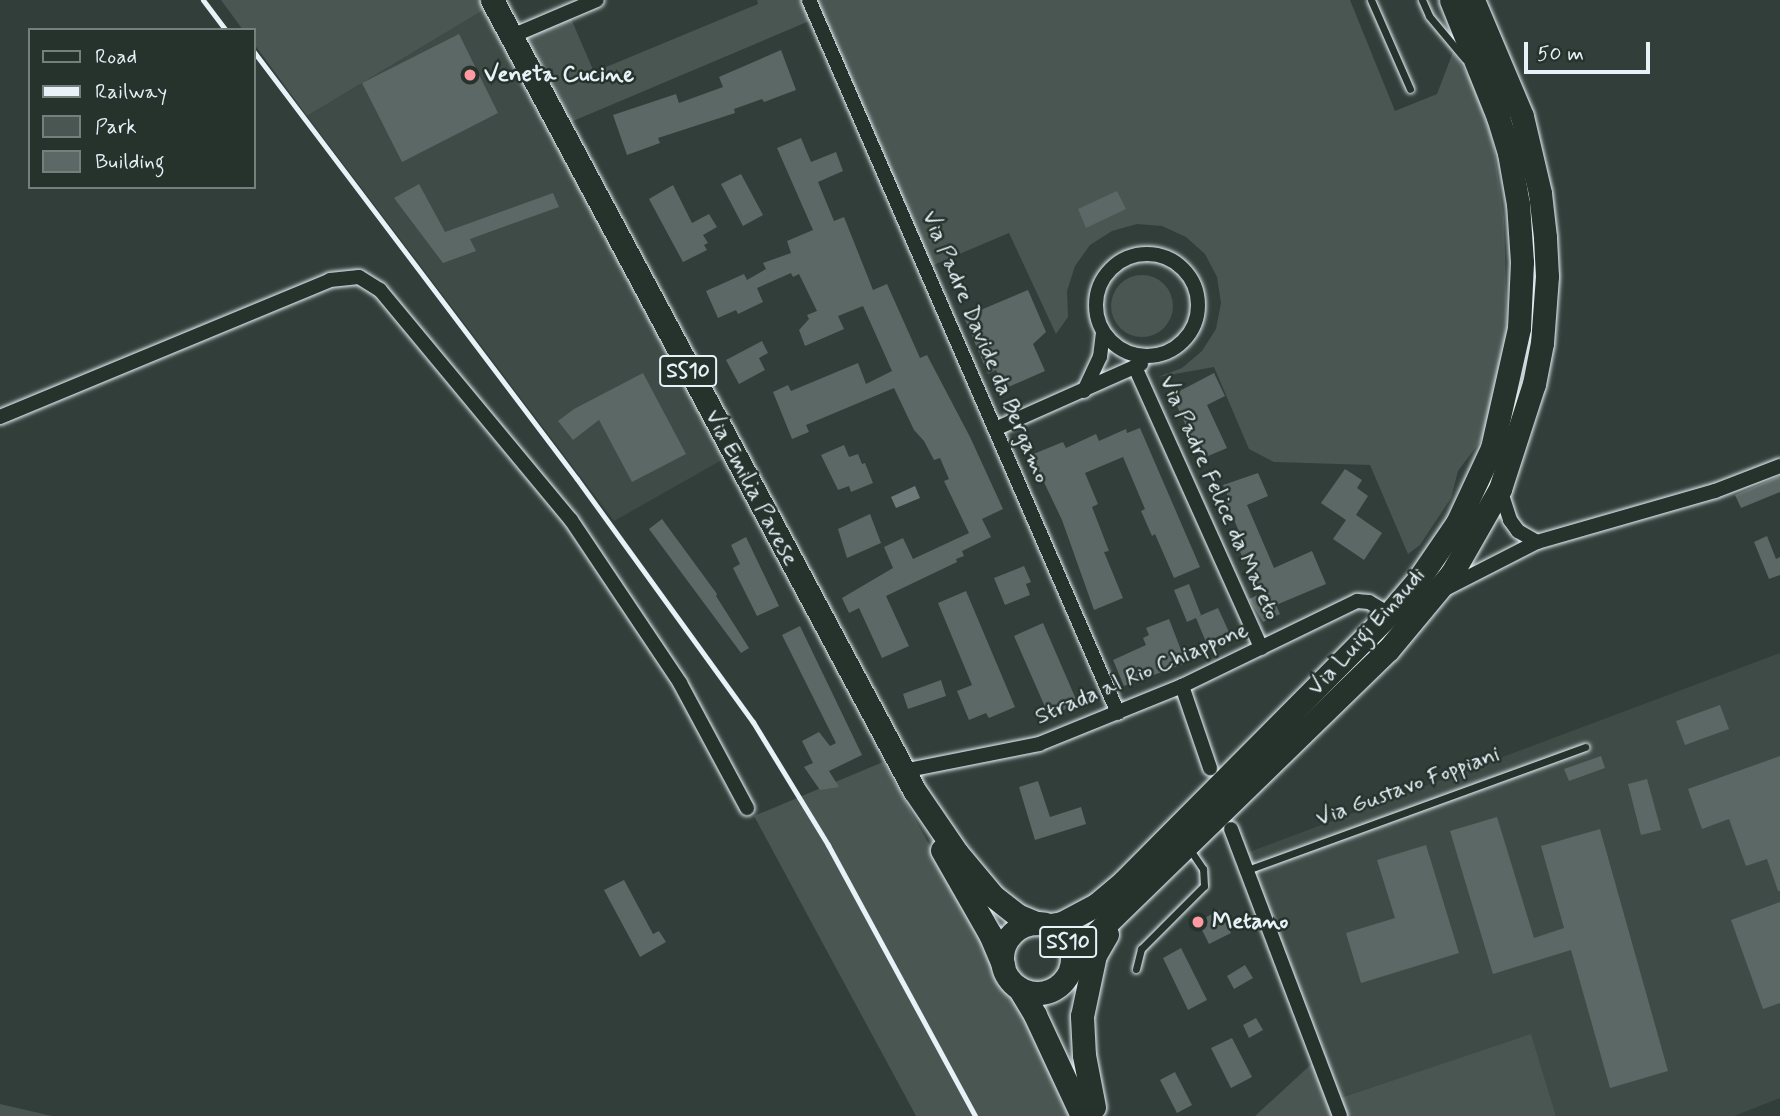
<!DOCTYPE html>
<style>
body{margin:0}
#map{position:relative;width:1780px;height:1116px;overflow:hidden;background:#323e39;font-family:Mynerve,sans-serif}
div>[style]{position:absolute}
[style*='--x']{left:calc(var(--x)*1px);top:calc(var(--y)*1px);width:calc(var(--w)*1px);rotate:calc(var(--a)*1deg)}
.built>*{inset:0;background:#3f4b46}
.green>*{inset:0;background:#495651}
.round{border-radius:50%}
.water>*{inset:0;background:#6d7978}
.building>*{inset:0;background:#5c6865}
.roads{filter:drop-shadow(0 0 2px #e8f1f8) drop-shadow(0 0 2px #e8f1f8)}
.service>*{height:7px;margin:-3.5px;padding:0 3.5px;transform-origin:3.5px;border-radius:3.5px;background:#26332d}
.minor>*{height:14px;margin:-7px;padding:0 7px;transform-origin:7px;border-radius:7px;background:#26332d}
.minor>.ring{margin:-7px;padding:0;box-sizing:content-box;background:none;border:14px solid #26332d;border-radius:50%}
.primary>*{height:23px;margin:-11.5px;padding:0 11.5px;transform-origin:11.5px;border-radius:11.5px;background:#26332d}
.primary>.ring{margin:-11.5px;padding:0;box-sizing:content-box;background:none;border:23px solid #26332d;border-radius:50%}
.rail>*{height:5px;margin:-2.5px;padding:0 2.5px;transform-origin:2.5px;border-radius:2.5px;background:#e8f1f8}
.dots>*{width:19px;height:19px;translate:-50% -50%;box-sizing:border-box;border:4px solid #26332d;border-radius:50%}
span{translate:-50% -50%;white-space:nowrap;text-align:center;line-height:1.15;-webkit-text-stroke:5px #26332d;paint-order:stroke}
.shield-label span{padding:2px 5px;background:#26332d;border:2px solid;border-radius:5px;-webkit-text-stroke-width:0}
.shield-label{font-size:21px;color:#e8f1f8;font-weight:700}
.poi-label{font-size:23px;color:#e8f1f8;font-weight:700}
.left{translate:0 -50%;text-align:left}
.street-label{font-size:23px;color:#e8f1f8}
.legend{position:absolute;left:28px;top:28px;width:228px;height:161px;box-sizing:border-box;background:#26332d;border:2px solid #747f7e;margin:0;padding:9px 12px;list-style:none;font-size:21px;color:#e8f1f8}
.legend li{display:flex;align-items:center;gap:14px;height:35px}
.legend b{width:35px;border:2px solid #747f7e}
.scale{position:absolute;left:1524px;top:42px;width:126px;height:32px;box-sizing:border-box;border:4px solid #e8f1f8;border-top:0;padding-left:9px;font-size:21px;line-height:24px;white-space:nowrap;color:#e8f1f8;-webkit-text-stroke:5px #26332d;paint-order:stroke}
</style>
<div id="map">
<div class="built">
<i style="clip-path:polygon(495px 3px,729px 456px,614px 521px,307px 116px)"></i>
<i style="clip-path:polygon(1780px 653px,1780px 1098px,1734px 1116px,1556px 1116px,1531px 1035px,1333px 1100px,1241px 855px)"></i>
</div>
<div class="green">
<i style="clip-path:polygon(221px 0,494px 0,495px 3px,307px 116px,254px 44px,254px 30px,243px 30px)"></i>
<i style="clip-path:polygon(757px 0,1350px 0,1395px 111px,1437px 94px,1453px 52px,1474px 85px,1493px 142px,1504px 219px,1507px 331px,1485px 435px,1458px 471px,1451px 498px,1420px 545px,1408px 554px,1370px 465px,1274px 462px,1249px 449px,1214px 367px,1158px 377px,1182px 368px,1202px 351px,1216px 329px,1221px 303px,1217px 277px,1205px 254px,1186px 237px,1162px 226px,1137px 224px,1112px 231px,1090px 245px,1075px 266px,1067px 291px,1068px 317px,1056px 334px,1009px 233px,924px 269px,814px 19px,559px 127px,511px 36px,569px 14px,594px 72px,758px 4px)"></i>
<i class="round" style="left:1111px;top:275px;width:62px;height:62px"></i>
<i style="clip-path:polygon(883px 762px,1081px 1116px,916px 1116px,754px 816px)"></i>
<i style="clip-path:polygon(1531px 1034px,1556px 1116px,1255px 1116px,1318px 1058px,1334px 1100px)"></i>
<i style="clip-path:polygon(0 1104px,52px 1116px,0 1116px)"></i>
</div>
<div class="water">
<i style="clip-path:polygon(915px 486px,920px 498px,896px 508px,891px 497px)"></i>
</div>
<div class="building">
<i style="clip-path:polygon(459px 34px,498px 113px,402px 162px,362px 83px)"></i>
<i style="clip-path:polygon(781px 50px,796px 90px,764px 102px,762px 99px,734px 109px,735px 113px,658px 138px,660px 143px,627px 155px,613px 115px,676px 94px,679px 103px,723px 87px,719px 77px)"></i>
<i style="clip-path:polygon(801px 138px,811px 162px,836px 152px,843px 171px,818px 182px,834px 221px,844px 217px,873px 290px,887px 284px,920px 358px,927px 355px,970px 437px,1003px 509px,982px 519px,991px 537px,962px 551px,964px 556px,956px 559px,957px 562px,886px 596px,909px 646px,882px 658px,859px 608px,849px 613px,842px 598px,893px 568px,884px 547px,903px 538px,913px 559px,969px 533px,944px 481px,949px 479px,940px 458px,934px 460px,924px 441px,914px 430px,894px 388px,806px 425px,809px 432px,792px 439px,773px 392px,788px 385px,791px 391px,858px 363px,866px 384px,892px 371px,863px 306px,838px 316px,844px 329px,805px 346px,799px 330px,809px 319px,807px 315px,817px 311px,799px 274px,793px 277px,791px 273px,757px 288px,763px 302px,738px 314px,736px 310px,718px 318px,706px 291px,744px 274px,747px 280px,766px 269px,763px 263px,791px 253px,787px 241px,813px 230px,777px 148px)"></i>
<i style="clip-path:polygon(741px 174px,763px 215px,743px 226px,721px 184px)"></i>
<i style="clip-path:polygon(419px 184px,445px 232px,553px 193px,559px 207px,470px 239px,476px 251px,443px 263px,394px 198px)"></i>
<i style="clip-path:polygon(673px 185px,692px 223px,709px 214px,717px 227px,703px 235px,708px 243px,704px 245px,707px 250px,683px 262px,649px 199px)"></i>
<i style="clip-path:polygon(1117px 191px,1126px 209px,1086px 228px,1078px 209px)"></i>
<i style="clip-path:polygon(1028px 290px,1046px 332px,1033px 344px,1045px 371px,1004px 389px,996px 370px,988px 374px,964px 317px)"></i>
<i style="clip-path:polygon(762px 341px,768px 353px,759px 358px,765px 370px,739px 384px,726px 360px)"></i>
<i style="clip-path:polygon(643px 373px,686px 454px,632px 482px,599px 420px,573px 440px,558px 421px,574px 409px)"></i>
<i style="clip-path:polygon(1214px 373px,1225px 396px,1207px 405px,1227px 448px,1201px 459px,1172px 395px)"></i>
<i style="clip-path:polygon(1140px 428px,1200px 567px,1174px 578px,1155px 534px,1152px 536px,1141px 511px,1145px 509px,1123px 457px,1085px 473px,1098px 504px,1092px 507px,1109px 551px,1104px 552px,1123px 598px,1094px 610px,1062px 520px,1031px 455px,1063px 442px,1066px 448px,1096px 434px,1099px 441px,1126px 429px,1127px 433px)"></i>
<i style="clip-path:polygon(844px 445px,849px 457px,858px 454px,862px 464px,865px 463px,873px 483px,851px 492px,849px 486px,838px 490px,821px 455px)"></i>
<i style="clip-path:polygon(1345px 469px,1362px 480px,1357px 488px,1368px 496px,1356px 515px,1382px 533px,1364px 560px,1333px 539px,1346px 520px,1321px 503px)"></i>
<i style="clip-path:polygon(1258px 473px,1268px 496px,1247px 505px,1274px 568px,1312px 551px,1326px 584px,1276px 605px,1280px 614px,1263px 622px,1249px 599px,1262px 593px,1230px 533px,1238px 529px,1225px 499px,1228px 497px,1223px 485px)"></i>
<i style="clip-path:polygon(1780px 476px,1780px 492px,1741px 508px,1735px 495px)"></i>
<i style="clip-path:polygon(870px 514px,881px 543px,847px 558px,838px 529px)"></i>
<i style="clip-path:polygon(662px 519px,717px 594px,716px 596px,749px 648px,741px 653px,649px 529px)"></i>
<i style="clip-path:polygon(1767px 536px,1776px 559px,1780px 557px,1780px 575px,1769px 579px,1754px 542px)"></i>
<i style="clip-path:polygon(746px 537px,779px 606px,757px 616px,733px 568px,740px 564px,731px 545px)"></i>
<i style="clip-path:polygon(1024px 566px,1031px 582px,1026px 584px,1030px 595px,1005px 605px,994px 578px)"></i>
<i style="clip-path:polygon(1189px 584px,1201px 615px,1197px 617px,1218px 608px,1229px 632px,1206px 642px,1196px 618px,1187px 622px,1174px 590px)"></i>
<i style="clip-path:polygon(966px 591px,1015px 707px,989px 718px,986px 713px,969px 720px,957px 691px,972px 685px,938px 603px)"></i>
<i style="clip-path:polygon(1169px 619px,1186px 663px,1124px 686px,1113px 660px,1146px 645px,1143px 638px,1149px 635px,1146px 628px)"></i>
<i style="clip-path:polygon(1043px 623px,1078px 704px,1049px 716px,1014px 636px)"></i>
<i style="clip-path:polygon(800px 626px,862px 755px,829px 771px,839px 787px,820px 790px,804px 767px,813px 763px,802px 741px,819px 732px,830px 746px,836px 743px,782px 635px)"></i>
<i style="clip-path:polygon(941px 680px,946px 696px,908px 709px,903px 694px)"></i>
<i style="clip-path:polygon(1720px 705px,1729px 729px,1685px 745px,1676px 721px)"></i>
<i style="clip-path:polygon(1601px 756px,1605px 768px,1569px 781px,1564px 769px)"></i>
<i style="clip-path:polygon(1780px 756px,1780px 891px,1778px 891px,1767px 859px,1746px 866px,1729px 819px,1702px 829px,1688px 789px)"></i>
<i style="clip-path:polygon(1647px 779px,1661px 830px,1641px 835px,1628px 784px)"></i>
<i style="clip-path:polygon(1038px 781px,1050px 817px,1081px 807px,1086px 824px,1035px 840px,1019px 787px)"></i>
<i style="clip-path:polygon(1497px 817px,1534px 938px,1564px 928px,1541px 846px,1600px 829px,1668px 1071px,1610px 1088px,1571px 950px,1493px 974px,1450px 831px)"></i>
<i style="clip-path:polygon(1426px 845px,1459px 953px,1361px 983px,1346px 933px,1395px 918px,1377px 860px)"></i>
<i style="clip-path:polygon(624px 880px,653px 934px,659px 931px,666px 942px,640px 957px,604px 890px)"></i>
<i style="clip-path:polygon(1780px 902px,1780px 1003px,1763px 1009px,1731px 920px)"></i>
<i style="clip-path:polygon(1219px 910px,1231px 933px,1209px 944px,1198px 922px)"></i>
<i style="clip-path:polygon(1181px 948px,1207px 1000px,1188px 1010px,1163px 958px)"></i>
<i style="clip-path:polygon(1245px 965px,1253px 978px,1234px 989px,1227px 976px)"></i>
<i style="clip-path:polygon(1256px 1018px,1263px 1030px,1249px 1038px,1243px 1025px)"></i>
<i style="clip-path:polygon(1232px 1038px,1252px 1077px,1231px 1088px,1211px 1048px)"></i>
<i style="clip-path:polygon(1175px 1072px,1192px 1105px,1177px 1113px,1160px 1080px)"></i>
</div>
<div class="roads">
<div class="service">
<i style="--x:1371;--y:0;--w:97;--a:66.3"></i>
<i style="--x:1422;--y:0;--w:17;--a:66"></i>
<i style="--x:1429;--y:16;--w:56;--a:50.1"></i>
<i style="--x:1247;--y:870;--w:360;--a:-20"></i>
<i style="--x:1136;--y:969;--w:21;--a:-76"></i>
<i style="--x:1141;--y:949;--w:89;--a:-45"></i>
<i style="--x:1204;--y:886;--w:17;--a:-93"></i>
<i style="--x:1203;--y:869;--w:27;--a:-124"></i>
</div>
<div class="minor">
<i style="--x:809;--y:0;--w:777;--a:66.57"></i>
<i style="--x:512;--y:36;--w:92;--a:-23"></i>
<i class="ring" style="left:1096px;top:254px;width:88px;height:88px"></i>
<i style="--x:1135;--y:367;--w:308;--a:65.8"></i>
<i style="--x:1084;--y:391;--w:38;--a:-65"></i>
<i style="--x:1100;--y:357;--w:25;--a:-83"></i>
<i style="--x:0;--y:417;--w:357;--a:-22.5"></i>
<i style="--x:330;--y:280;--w:29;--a:-6"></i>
<i style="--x:359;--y:277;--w:25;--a:32"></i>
<i style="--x:380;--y:290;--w:299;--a:50.3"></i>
<i style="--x:571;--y:520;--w:196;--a:56.2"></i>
<i style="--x:680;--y:683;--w:142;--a:61.8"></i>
<i style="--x:995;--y:429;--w:160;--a:-24"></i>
<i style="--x:1500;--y:489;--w:33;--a:72"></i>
<i style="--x:1510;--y:520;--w:14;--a:54"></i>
<i style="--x:1518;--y:531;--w:22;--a:30"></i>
<i style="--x:1447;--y:588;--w:101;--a:-27.1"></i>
<i style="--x:1537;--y:542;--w:185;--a:-16"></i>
<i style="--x:1715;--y:491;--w:70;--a:-21"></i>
<i style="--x:1182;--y:686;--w:87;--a:71.1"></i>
<i style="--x:903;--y:771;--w:139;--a:-11.2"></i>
<i style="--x:1039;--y:744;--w:154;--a:-22.1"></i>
<i style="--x:1182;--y:686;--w:195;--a:-25.9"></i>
<i style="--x:1357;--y:601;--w:12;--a:5"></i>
<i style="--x:1369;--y:602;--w:23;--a:31"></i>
<i style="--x:1231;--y:829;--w:307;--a:69.2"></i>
</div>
<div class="primary">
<i style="--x:492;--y:0;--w:896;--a:61.89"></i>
<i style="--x:914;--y:790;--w:76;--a:55.7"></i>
<i style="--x:957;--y:853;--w:56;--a:50.1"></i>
<i style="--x:993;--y:896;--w:31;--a:38"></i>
<i style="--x:1017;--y:915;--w:21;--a:23"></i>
<i style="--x:942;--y:850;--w:97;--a:60.3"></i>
<i style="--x:990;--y:934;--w:34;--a:67"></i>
<i class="ring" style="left:1002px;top:923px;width:47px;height:47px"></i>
<i style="--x:1050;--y:925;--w:12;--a:-9"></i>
<i style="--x:1062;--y:923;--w:40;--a:-28"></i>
<i style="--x:1097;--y:904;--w:35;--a:-40"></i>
<i style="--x:1124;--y:881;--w:376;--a:-45.2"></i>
<i style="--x:1389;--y:614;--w:45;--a:-49.5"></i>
<i style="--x:1418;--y:580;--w:69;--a:-55.6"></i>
<i style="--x:1457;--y:523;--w:83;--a:-65"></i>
<i style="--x:1492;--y:448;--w:123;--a:-77.3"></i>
<i style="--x:1519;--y:328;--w:66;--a:-87.4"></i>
<i style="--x:1522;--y:262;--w:58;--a:-93.9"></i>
<i style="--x:1518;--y:204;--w:52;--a:-100"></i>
<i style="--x:1509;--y:153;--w:38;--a:-107"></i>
<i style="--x:1498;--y:117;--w:126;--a:-111.9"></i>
<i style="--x:1072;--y:957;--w:441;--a:-44.2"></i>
<i style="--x:1388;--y:650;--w:100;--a:-50.3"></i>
<i style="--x:1452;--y:573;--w:97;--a:-60.3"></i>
<i style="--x:1500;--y:489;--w:110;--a:-72.1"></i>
<i style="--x:1534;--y:384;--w:42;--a:-79"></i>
<i style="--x:1542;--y:343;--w:67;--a:-85.7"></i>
<i style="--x:1547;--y:276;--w:39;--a:-93"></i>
<i style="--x:1545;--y:237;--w:44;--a:-96.5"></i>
<i style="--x:1540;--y:193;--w:79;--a:-103.2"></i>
<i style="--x:1522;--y:116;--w:126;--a:-112.9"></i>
<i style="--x:1019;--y:988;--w:31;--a:59"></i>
<i style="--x:1035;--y:1015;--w:111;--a:65"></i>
<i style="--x:1094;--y:1107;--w:53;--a:-100.9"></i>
<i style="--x:1084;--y:1055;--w:39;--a:-93"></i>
<i style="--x:1082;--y:1016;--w:62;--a:-78"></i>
<i style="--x:1095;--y:955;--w:24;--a:-60"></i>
</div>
</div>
<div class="rail">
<i style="--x:203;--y:0;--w:38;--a:53"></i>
<i style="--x:254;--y:52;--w:535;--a:52.89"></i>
<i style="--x:577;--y:479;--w:300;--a:54.1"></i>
<i style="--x:753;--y:722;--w:144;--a:58.6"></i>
<i style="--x:828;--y:845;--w:308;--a:61.5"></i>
</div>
<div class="dots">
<i style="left:470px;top:75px;background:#ff9aa2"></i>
<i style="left:1198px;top:922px;background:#ff9aa2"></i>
</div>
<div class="shield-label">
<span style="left:688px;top:371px">SS10</span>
<span style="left:1068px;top:942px">SS10</span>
</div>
<div class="poi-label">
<span class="left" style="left:484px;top:75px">Veneta Cucine</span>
<span class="left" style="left:1212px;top:922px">Metano</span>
</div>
<div class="street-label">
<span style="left:985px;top:347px;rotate:67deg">Via Padre Davide da Bergamo</span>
<span style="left:751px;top:488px;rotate:62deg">Via Emilia Pavese</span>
<span style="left:1219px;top:498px;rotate:66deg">Via Padre Felice da Mareto</span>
<span style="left:1367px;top:632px;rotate:-48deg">Via Luigi Einaudi</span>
<span style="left:1142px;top:674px;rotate:-23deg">Strada al Rio Chiappone</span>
<span style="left:1408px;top:787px;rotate:-20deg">Via Gustavo Foppiani</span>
</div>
<ul class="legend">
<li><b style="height:9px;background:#26332d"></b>Road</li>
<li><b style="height:9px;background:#e8f1f8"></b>Railway</li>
<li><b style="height:19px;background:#495651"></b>Park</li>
<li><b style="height:19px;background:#5c6865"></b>Building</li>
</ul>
<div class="scale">50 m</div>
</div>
